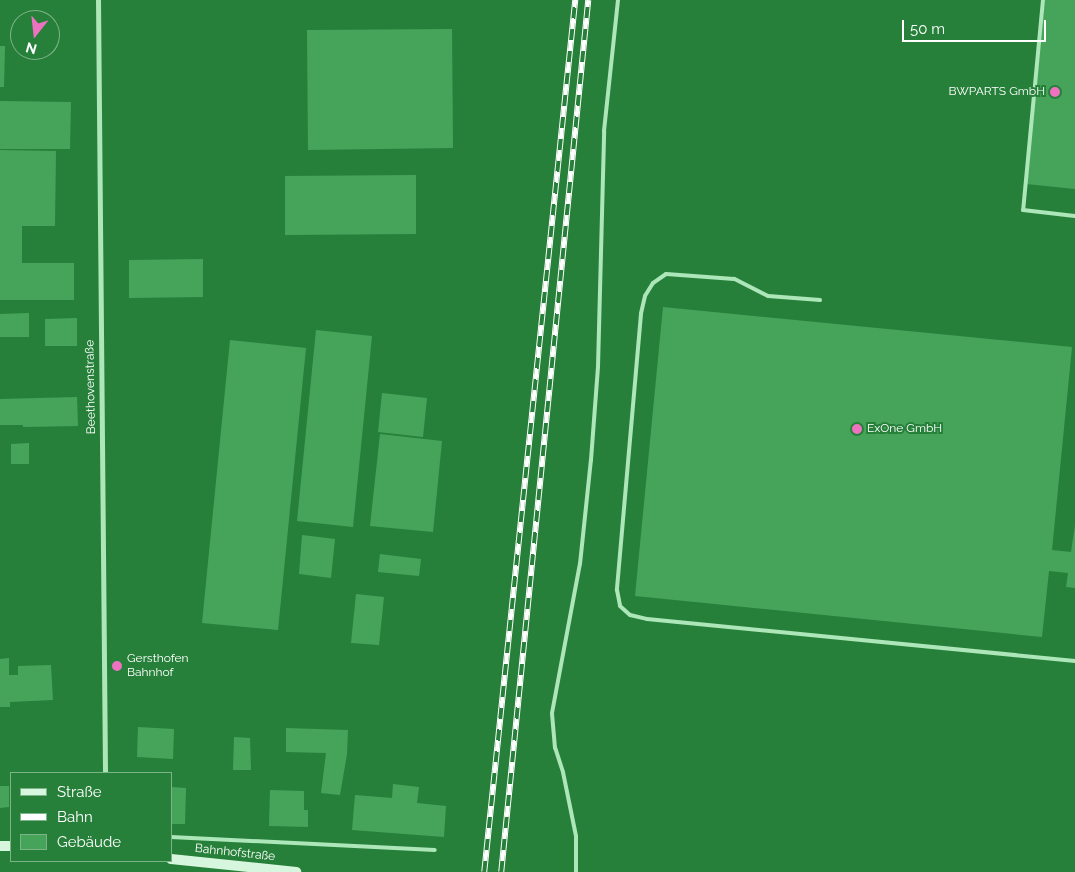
<!DOCTYPE html>
<meta charset="utf-8">
<style>
body{margin:0}
#map{position:relative;width:1075px;height:872px;overflow:hidden;background:#26803a;font-family:Raleway,sans-serif}
div>[style]{position:absolute}
[style*='--x']{left:calc(var(--x)*1px);top:calc(var(--y)*1px);width:calc(var(--w)*1px);rotate:calc(var(--a)*1deg)}
.building>*{inset:0;background:#46a45a}
.lane>*{height:4px;margin:-2px;padding:0 2px;transform-origin:2px;border-radius:2px;background:#ade6b8}
.street>*{height:5px;margin:-2.5px;padding:0 2.5px;transform-origin:2.5px;border-radius:2.5px;background:#ade6b8}
.secondary>*{height:10px;margin:-5px;padding:0 5px;transform-origin:5px;border-radius:5px;background:#d6f6dd}
.rail>*{height:5.5px;margin-top:-2.75px;transform-origin:0;background:repeating-linear-gradient(90deg,#26803a 0 11px,#fff 0 22px);box-sizing:border-box;border-block:1px solid #fff}
.dots>*{width:14px;height:14px;translate:-50% -50%;box-sizing:border-box;border:2px solid #26803a;border-radius:50%}
span{translate:-50% -50%;white-space:nowrap;text-align:center;line-height:1.15;-webkit-text-stroke:4px #26803a;paint-order:stroke}
.poi-label{font-size:12px;color:#fff}
.right{translate:-100% -50%;text-align:right}
.left{translate:0 -50%;text-align:left}
.street-label{font-size:12px;color:#fff}
.legend{position:absolute;left:10px;top:772px;width:162px;height:90px;box-sizing:border-box;background:#26803a;border:1px solid #7db389;margin:0;padding:6px 9px;list-style:none;font-size:15px;color:#fff}
.legend li{display:flex;align-items:center;gap:10px;height:25px}
.legend b{width:25px;border:1px solid #7db389}
.north{position:absolute;left:10px;top:10px;width:50px;height:50px;box-sizing:border-box;background:#26803a;border:1px solid #7db389;border-radius:50%;rotate:196deg;font-size:14px;font-weight:700;line-height:20px;text-align:center;color:#fff}
.north::after{content:'';display:block;margin:auto;width:18px;height:22px;background:#ef72c1;clip-path:polygon(50% 0,100% 100%,50% 72%,0 100%)}
.scale{position:absolute;left:902px;top:20px;width:144px;height:22px;box-sizing:border-box;border:2px solid #fff;border-top:0;padding-left:6px;font-size:15px;line-height:18px;white-space:nowrap;color:#fff;-webkit-text-stroke:4px #26803a;paint-order:stroke}
</style>
<div id="map">
<div class="building">
<i style="clip-path:polygon(1045px 0,1075px 0,1075px 189px,1026px 184px)"></i>
<i style="clip-path:polygon(452px 29px,453px 148px,308px 150px,307px 30px)"></i>
<i style="clip-path:polygon(0 46px,5px 46px,4px 87px,0 87px)"></i>
<i style="clip-path:polygon(0 101px,71px 102px,70px 149px,0 149px)"></i>
<i style="clip-path:polygon(0 150px,56px 151px,55px 226px,22px 226px,22px 263px,74px 263px,74px 300px,0 300px)"></i>
<i style="clip-path:polygon(416px 175px,416px 234px,285px 235px,285px 176px)"></i>
<i style="clip-path:polygon(203px 259px,203px 297px,129px 298px,129px 260px)"></i>
<i style="clip-path:polygon(663px 307px,1072px 347px,1052px 550px,1071px 552px,1075px 525px,1075px 588px,1066px 587px,1068px 573px,1049px 571px,1042px 637px,635px 596px)"></i>
<i style="clip-path:polygon(29px 313px,29px 337px,0 337px,0 314px)"></i>
<i style="clip-path:polygon(77px 318px,77px 346px,45px 346px,45px 319px)"></i>
<i style="clip-path:polygon(316px 330px,372px 336px,353px 527px,297px 521px)"></i>
<i style="clip-path:polygon(230px 340px,306px 348px,278px 630px,202px 623px)"></i>
<i style="clip-path:polygon(382px 393px,427px 398px,423px 437px,378px 432px)"></i>
<i style="clip-path:polygon(77px 397px,78px 426px,23px 427px,23px 425px,0 425px,0 399px)"></i>
<i style="clip-path:polygon(380px 434px,442px 441px,433px 532px,370px 526px)"></i>
<i style="clip-path:polygon(29px 443px,29px 464px,11px 464px,11px 444px)"></i>
<i style="clip-path:polygon(302px 535px,335px 539px,331px 578px,299px 574px)"></i>
<i style="clip-path:polygon(380px 554px,421px 559px,419px 576px,378px 572px)"></i>
<i style="clip-path:polygon(356px 594px,384px 597px,379px 645px,351px 643px)"></i>
<i style="clip-path:polygon(9px 658px,9px 675px,18px 675px,18px 666px,51px 665px,53px 700px,10px 702px,10px 707px,0 707px,0 659px)"></i>
<i style="clip-path:polygon(138px 727px,174px 729px,173px 759px,137px 757px)"></i>
<i style="clip-path:polygon(286px 728px,348px 730px,347px 754px,340px 795px,321px 793px,326px 753px,286px 752px)"></i>
<i style="clip-path:polygon(234px 737px,250px 738px,251px 770px,233px 770px)"></i>
<i style="clip-path:polygon(393px 784px,419px 787px,417px 803px,446px 806px,444px 837px,352px 830px,355px 795px,392px 798px)"></i>
<i style="clip-path:polygon(0 786px,9px 786px,9px 807px,0 808px)"></i>
<i style="clip-path:polygon(171px 787px,186px 788px,185px 824px,171px 824px)"></i>
<i style="clip-path:polygon(270px 790px,304px 791px,304px 810px,308px 810px,308px 827px,269px 826px)"></i>
</div>
<div class="lane">
<i style="--x:1043;--y:0;--w:211;--a:95.4"></i>
<i style="--x:1023;--y:210;--w:52;--a:6.6"></i>
<i style="--x:820;--y:300;--w:52;--a:-175.6"></i>
<i style="--x:768;--y:296;--w:38;--a:-153"></i>
<i style="--x:734;--y:279;--w:68;--a:-175.8"></i>
<i style="--x:666;--y:274;--w:16;--a:145"></i>
<i style="--x:653;--y:283;--w:15;--a:122"></i>
<i style="--x:645;--y:296;--w:18;--a:103"></i>
<i style="--x:641;--y:314;--w:277;--a:95"></i>
<i style="--x:617;--y:590;--w:16;--a:79"></i>
<i style="--x:620;--y:606;--w:13;--a:42"></i>
<i style="--x:630;--y:615;--w:17;--a:13"></i>
<i style="--x:647;--y:619;--w:430;--a:5.6"></i>
<i style="--x:171;--y:837;--w:264;--a:2.8"></i>
<i style="--x:576;--y:872;--w:36;--a:-90"></i>
<i style="--x:576;--y:836;--w:65;--a:-101.5"></i>
<i style="--x:563;--y:772;--w:25;--a:-108"></i>
<i style="--x:555;--y:748;--w:35;--a:-95"></i>
<i style="--x:552;--y:713;--w:152;--a:-79.4"></i>
<i style="--x:580;--y:564;--w:105;--a:-84"></i>
<i style="--x:591;--y:460;--w:93;--a:-85.7"></i>
<i style="--x:598;--y:367;--w:236;--a:-88.5"></i>
<i style="--x:604;--y:131;--w:132;--a:-83.9"></i>
</div>
<div class="street">
<i style="--x:98;--y:0;--w:773;--a:89.48"></i>
</div>
<div class="secondary">
<i style="--x:0;--y:846;--w:11;--a:0"></i>
<i style="--x:171;--y:859;--w:126;--a:5.9"></i>
</div>
<div class="rail">
<i style="--x:484;--y:872;--w:877;--a:-84.04"></i>
<i style="--x:501;--y:872;--w:876;--a:-84.3"></i>
</div>
<div class="dots">
<i style="left:1055px;top:92px;background:#ef72c1"></i>
<i style="left:857px;top:429px;background:#ef72c1"></i>
<i style="left:117px;top:666px;background:#ef72c1"></i>
</div>
<div class="poi-label">
<span class="right" style="left:1045px;top:92px">BWPARTS GmbH</span>
<span class="left" style="left:867px;top:429px">ExOne GmbH</span>
<span class="left" style="left:127px;top:666px">Gersthofen<br>Bahnhof</span>
</div>
<div class="street-label">
<span style="left:91px;top:387px;rotate:-91deg">Beethovenstraße</span>
<span style="left:235px;top:853px;rotate:6deg">Bahnhofstraße</span>
</div>
<ul class="legend">
<li><b style="height:6px;background:#d6f6dd"></b>Straße</li>
<li><b style="height:6px;background:#fff"></b>Bahn</li>
<li><b style="height:14px;background:#46a45a"></b>Gebäude</li>
</ul>
<div class="north">N</div>
<div class="scale">50 m</div>
</div>
